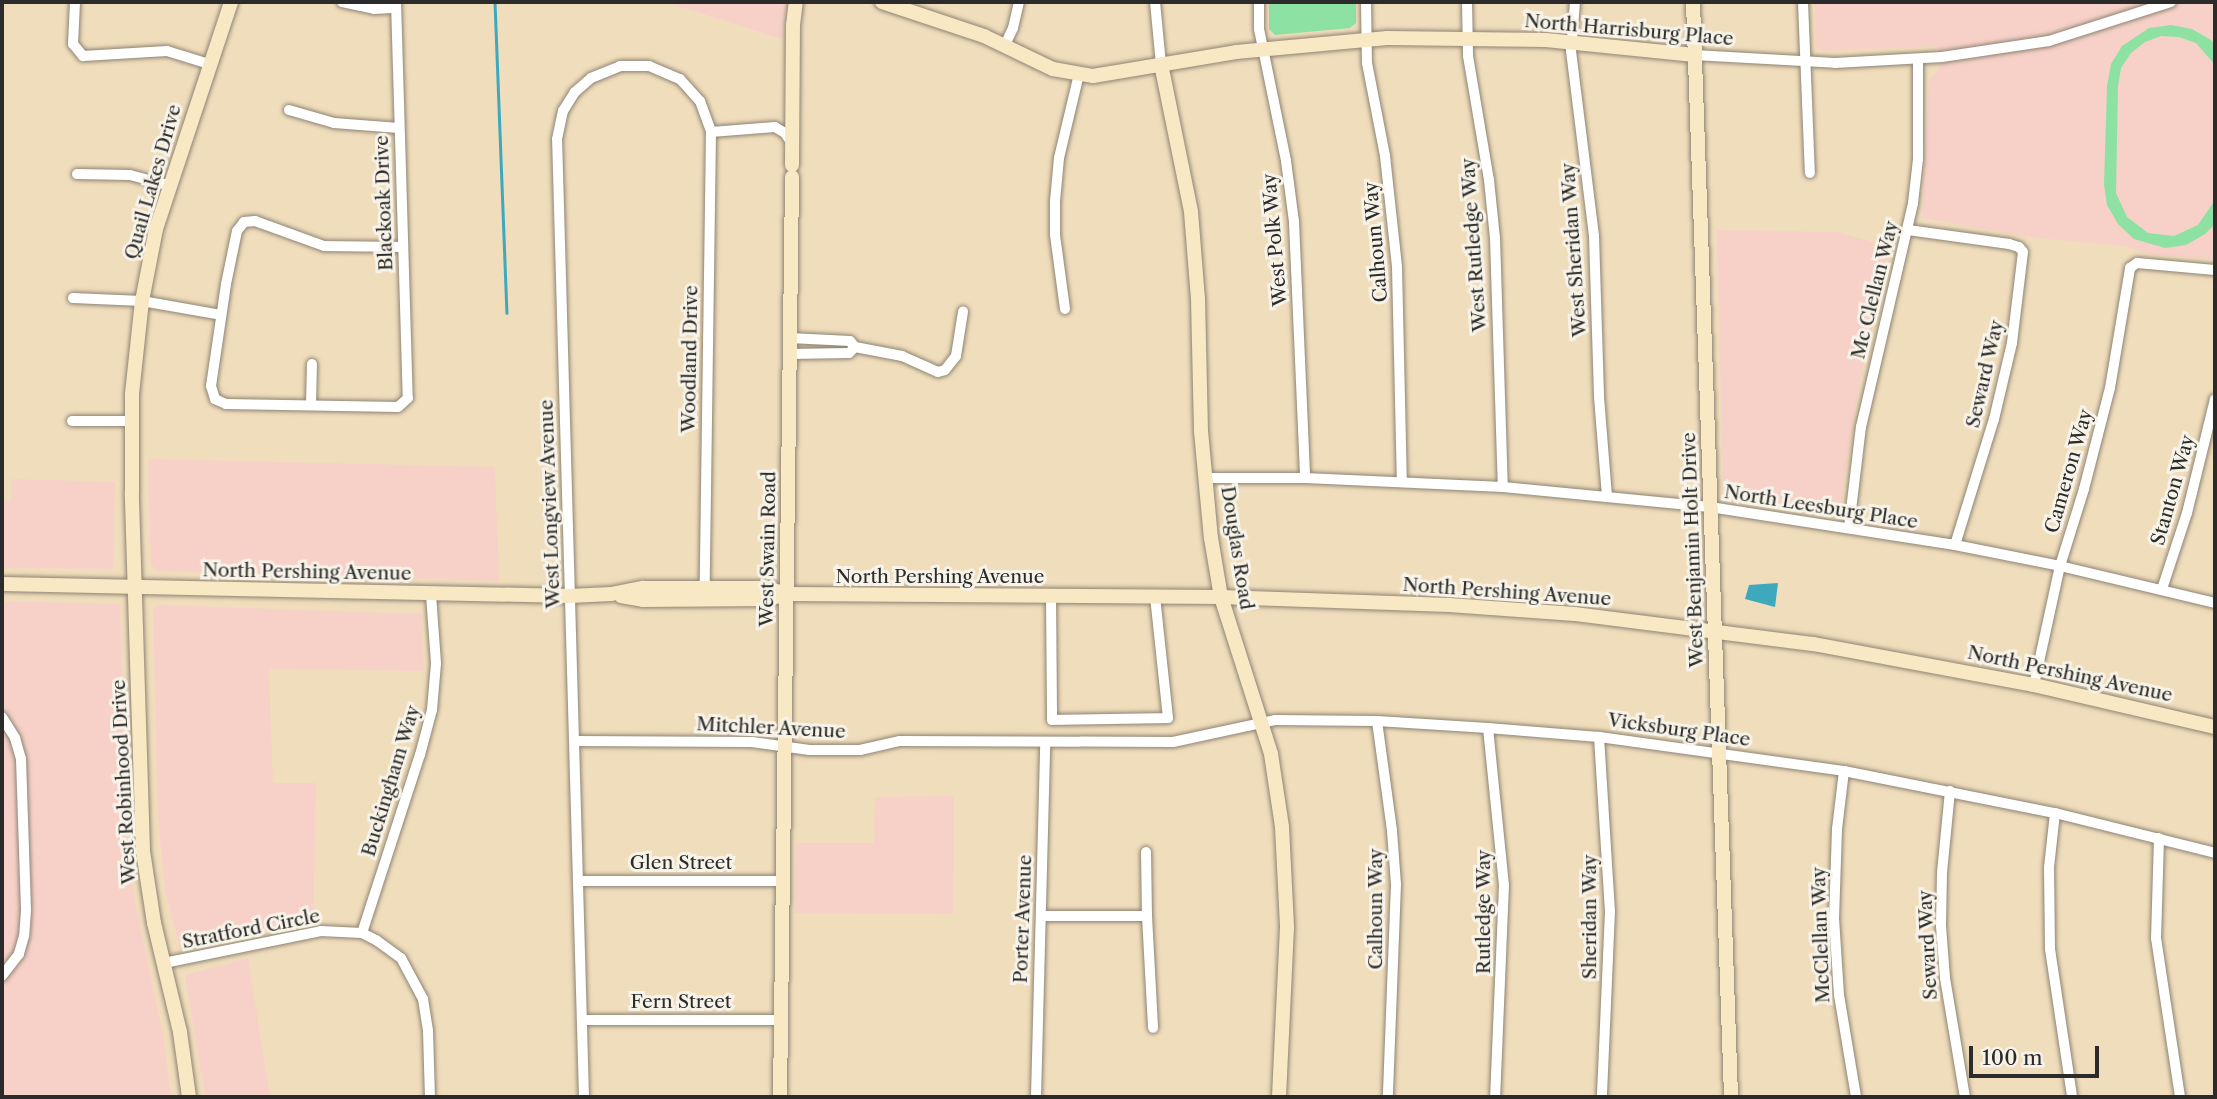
<!DOCTYPE html>
<style>
body{margin:0}
#map{position:relative;width:2217px;height:1099px;overflow:hidden;background:#f0ddbc;font-family:"Libre Caslon Text",serif}
div>[style]{position:absolute}
[style*='--x']{left:calc(var(--x)*1px);top:calc(var(--y)*1px);width:calc(var(--w)*1px);rotate:calc(var(--a)*1deg)}
.built>*{inset:0;background:#f7d1c8}
.green>*{inset:0;background:#8ce1a3}
.water>*{inset:0;background:#3ea9bd}
.stream>*{height:2.5px;margin:-1.25px;padding:0 1.25px;transform-origin:1.25px;border-radius:1.25px;background:#3ea9bd}
.roads{filter:drop-shadow(0 0 2px #8e8474) drop-shadow(0 0 2px #8e8474)}
.street>*{height:10px;margin:-5px;padding:0 5px;transform-origin:5px;border-radius:5px;background:#fff}
.secondary>*{height:14px;margin:-7px;padding:0 7px;transform-origin:7px;border-radius:7px;background:#f8e8c3}
span{translate:-50% -50%;white-space:nowrap;text-align:center;line-height:1.15;-webkit-text-stroke:6px #f7f3e8;paint-order:stroke}
.street-label{font-size:19px;color:#2b2b2b}
.frame{position:absolute;inset:0;border:4px solid #2b2b2b;pointer-events:none}
.scale{position:absolute;left:1969px;top:1046px;width:130px;height:32px;box-sizing:border-box;border:4px solid #2b2b2b;border-top:0;padding-left:9px;font-size:21px;line-height:24px;white-space:nowrap;color:#2b2b2b;-webkit-text-stroke:5px #f7f3e8;paint-order:stroke}
</style>
<div id="map">
<div class="built">
<i style="clip-path:polygon(665px 2px,788px 2px,782px 39px)"></i>
<i style="clip-path:polygon(1815px 2px,2215px 2px,2215px 259px,2148px 254px,2124px 246px,2036px 238px,1922px 218px,1929px 80px,1940px 69px,1938px 46px,1822px 51px,1816px 46px)"></i>
<i style="clip-path:polygon(1717px 230px,1838px 232px,1892px 248px,1859px 385px,1840px 509px,1833px 512px,1730px 498px,1723px 491px)"></i>
<i style="clip-path:polygon(148px 459px,495px 467px,499px 581px,157px 571px,151px 564px)"></i>
<i style="clip-path:polygon(11px 479px,115px 482px,113px 569px,2px 568px,2px 501px,11px 501px)"></i>
<i style="clip-path:polygon(2px 601px,120px 604px,128px 869px,163px 1034px,171px 1097px,2px 1097px)"></i>
<i style="clip-path:polygon(159px 605px,421px 614px,424px 671px,269px 669px,273px 783px,316px 783px,313px 921px,180px 947px,165px 890px,158px 816px,153px 609px)"></i>
<i style="clip-path:polygon(954px 796px,953px 914px,795px 913px,796px 843px,874px 843px,875px 797px)"></i>
<i style="clip-path:polygon(248px 958px,270px 1097px,205px 1097px,185px 975px)"></i>
</div>
<div class="green">
<i style="clip-path:polygon(1269px 2px,1356px 2px,1356px 23px,1350px 28px,1275px 35px,1269px 29px)"></i>
<i style="clip-path:polygon(2171px 25px,2192px 29px,2211px 40px,2215px 45px,2215px 65px,2196px 43px,2179px 37px,2161px 36px,2145px 42px,2131px 53px,2121px 68px,2118px 86px,2116px 193px,2127px 217px,2148px 233px,2174px 236px,2198px 225px,2215px 200px,2215px 224px,2205px 234px,2186px 245px,2165px 248px,2134px 239px,2118px 224px,2107px 205px,2104px 184px,2107px 86px,2111px 64px,2122px 46px,2149px 28px)"></i>
</div>
<div class="water">
<i style="clip-path:polygon(1778px 583px,1775px 607px,1745px 599px,1749px 585px)"></i>
</div>
<div class="stream">
<i style="--x:495;--y:2;--w:311;--a:87.8"></i>
</div>
<div class="roads">
<div class="street">
<i style="--x:75;--y:2;--w:42;--a:92.7"></i>
<i style="--x:73;--y:44;--w:16;--a:50"></i>
<i style="--x:83;--y:56;--w:84;--a:-3.4"></i>
<i style="--x:167;--y:51;--w:44;--a:17.2"></i>
<i style="--x:342;--y:2;--w:33;--a:12"></i>
<i style="--x:374;--y:9;--w:22;--a:-3"></i>
<i style="--x:396;--y:2;--w:396;--a:88.3"></i>
<i style="--x:408;--y:398;--w:13;--a:138"></i>
<i style="--x:398;--y:407;--w:172;--a:-179"></i>
<i style="--x:226;--y:404;--w:12;--a:-156"></i>
<i style="--x:215;--y:399;--w:14;--a:-107"></i>
<i style="--x:211;--y:386;--w:103;--a:-81.6"></i>
<i style="--x:226;--y:284;--w:54;--a:-78.3"></i>
<i style="--x:237;--y:231;--w:11;--a:-52"></i>
<i style="--x:244;--y:222;--w:11;--a:-5"></i>
<i style="--x:255;--y:221;--w:73;--a:19.9"></i>
<i style="--x:324;--y:246;--w:79;--a:0.7"></i>
<i style="--x:1155;--y:2;--w:62;--a:84.5"></i>
<i style="--x:1259;--y:2;--w:27;--a:90"></i>
<i style="--x:1259;--y:29;--w:135;--a:78.4"></i>
<i style="--x:1286;--y:161;--w:62;--a:82.5"></i>
<i style="--x:1294;--y:222;--w:256;--a:87.5"></i>
<i style="--x:1366;--y:2;--w:61;--a:89.1"></i>
<i style="--x:1367;--y:63;--w:95;--a:79"></i>
<i style="--x:1385;--y:156;--w:112;--a:83.8"></i>
<i style="--x:1397;--y:267;--w:214;--a:88.7"></i>
<i style="--x:1467;--y:2;--w:54;--a:88.9"></i>
<i style="--x:1468;--y:56;--w:126;--a:80.4"></i>
<i style="--x:1489;--y:180;--w:58;--a:84.1"></i>
<i style="--x:1495;--y:238;--w:249;--a:88.2"></i>
<i style="--x:1575;--y:2;--w:49;--a:94.7"></i>
<i style="--x:1571;--y:51;--w:186;--a:82.9"></i>
<i style="--x:1594;--y:236;--w:161;--a:88.2"></i>
<i style="--x:1599;--y:397;--w:99;--a:85.4"></i>
<i style="--x:1803;--y:2;--w:171;--a:87.7"></i>
<i style="--x:1005;--y:45;--w:19;--a:-65"></i>
<i style="--x:1013;--y:28;--w:27;--a:-77"></i>
<i style="--x:1694;--y:55;--w:141;--a:3.2"></i>
<i style="--x:1835;--y:63;--w:107;--a:-3.2"></i>
<i style="--x:1942;--y:57;--w:108;--a:-8.5"></i>
<i style="--x:2049;--y:41;--w:128;--a:-17.7"></i>
<i style="--x:289;--y:110;--w:47;--a:16.1"></i>
<i style="--x:334;--y:123;--w:65;--a:4.4"></i>
<i style="--x:711;--y:132;--w:64;--a:-4.5"></i>
<i style="--x:775;--y:127;--w:12;--a:31"></i>
<i style="--x:785;--y:133;--w:11;--a:56"></i>
<i style="--x:77;--y:174;--w:53;--a:1.1"></i>
<i style="--x:130;--y:175;--w:39;--a:15"></i>
<i style="--x:1908;--y:230;--w:102;--a:7.9"></i>
<i style="--x:2009;--y:244;--w:10;--a:17"></i>
<i style="--x:2019;--y:247;--w:6;--a:51"></i>
<i style="--x:2023;--y:252;--w:92;--a:96.9"></i>
<i style="--x:2012;--y:343;--w:78;--a:103.3"></i>
<i style="--x:1994;--y:419;--w:132;--a:107.2"></i>
<i style="--x:73;--y:298;--w:69;--a:2.5"></i>
<i style="--x:142;--y:301;--w:80;--a:10"></i>
<i style="--x:1065;--y:309;--w:75;--a:-97.7"></i>
<i style="--x:1055;--y:235;--w:34;--a:-90"></i>
<i style="--x:1055;--y:201;--w:43;--a:-84.7"></i>
<i style="--x:1059;--y:158;--w:86;--a:-76.6"></i>
<i style="--x:790;--y:338;--w:60;--a:2.9"></i>
<i style="--x:850;--y:341;--w:8;--a:50"></i>
<i style="--x:855;--y:347;--w:48;--a:10.8"></i>
<i style="--x:902;--y:356;--w:39;--a:24"></i>
<i style="--x:938;--y:372;--w:7;--a:-16"></i>
<i style="--x:945;--y:370;--w:18;--a:-52"></i>
<i style="--x:956;--y:356;--w:45;--a:-81"></i>
<i style="--x:789;--y:354;--w:60;--a:-1"></i>
<i style="--x:849;--y:353;--w:8;--a:-45"></i>
<i style="--x:311;--y:404;--w:40;--a:-88.6"></i>
<i style="--x:72;--y:421;--w:59;--a:0"></i>
<i style="--x:1206;--y:478;--w:99;--a:0"></i>
<i style="--x:1305;--y:478;--w:198;--a:2.6"></i>
<i style="--x:1503;--y:487;--w:208;--a:5.5"></i>
<i style="--x:1710;--y:507;--w:248;--a:8.8"></i>
<i style="--x:1955;--y:545;--w:107;--a:11.3"></i>
<i style="--x:2060;--y:566;--w:159;--a:13.4"></i>
<i style="--x:1849;--y:527;--w:101;--a:-83.2"></i>
<i style="--x:1861;--y:427;--w:230;--a:-76.9"></i>
<i style="--x:1913;--y:203;--w:44;--a:-83.5"></i>
<i style="--x:1918;--y:159;--w:100;--a:-90"></i>
<i style="--x:2162;--y:589;--w:80;--a:-71.8"></i>
<i style="--x:2187;--y:513;--w:117;--a:-76.2"></i>
<i style="--x:1051;--y:597;--w:123;--a:89.5"></i>
<i style="--x:1052;--y:720;--w:116;--a:-1"></i>
<i style="--x:1168;--y:718;--w:122;--a:-96.1"></i>
<i style="--x:2034;--y:685;--w:122;--a:-77.7"></i>
<i style="--x:2060;--y:566;--w:81;--a:-72.7"></i>
<i style="--x:2084;--y:489;--w:104;--a:-75.6"></i>
<i style="--x:2110;--y:388;--w:122;--a:-80.5"></i>
<i style="--x:2130;--y:268;--w:9;--a:-36"></i>
<i style="--x:2137;--y:263;--w:78;--a:5.1"></i>
<i style="--x:2;--y:717;--w:25;--a:58"></i>
<i style="--x:15;--y:738;--w:22;--a:74"></i>
<i style="--x:21;--y:759;--w:151;--a:88.1"></i>
<i style="--x:26;--y:910;--w:26;--a:94"></i>
<i style="--x:24;--y:936;--w:19;--a:106"></i>
<i style="--x:19;--y:954;--w:28;--a:128"></i>
<i style="--x:1377;--y:721;--w:111;--a:82.2"></i>
<i style="--x:1392;--y:831;--w:53;--a:85.7"></i>
<i style="--x:1396;--y:884;--w:213;--a:92.2"></i>
<i style="--x:1488;--y:728;--w:158;--a:84.2"></i>
<i style="--x:1504;--y:885;--w:212;--a:92.4"></i>
<i style="--x:1599;--y:737;--w:174;--a:86.4"></i>
<i style="--x:1610;--y:911;--w:186;--a:92.5"></i>
<i style="--x:575;--y:741;--w:177;--a:0.3"></i>
<i style="--x:752;--y:742;--w:58;--a:8"></i>
<i style="--x:809;--y:750;--w:51;--a:0"></i>
<i style="--x:860;--y:750;--w:41;--a:-12.7"></i>
<i style="--x:900;--y:741;--w:273;--a:0.2"></i>
<i style="--x:1173;--y:742;--w:104;--a:-12.2"></i>
<i style="--x:1275;--y:720;--w:102;--a:0.6"></i>
<i style="--x:1377;--y:721;--w:111;--a:3.6"></i>
<i style="--x:1488;--y:728;--w:111;--a:4.6"></i>
<i style="--x:1599;--y:737;--w:247;--a:7.9"></i>
<i style="--x:1844;--y:771;--w:215;--a:11.3"></i>
<i style="--x:2055;--y:813;--w:165;--a:14"></i>
<i style="--x:1844;--y:771;--w:58;--a:96.9"></i>
<i style="--x:1837;--y:829;--w:89;--a:91.9"></i>
<i style="--x:1834;--y:918;--w:77;--a:86.3"></i>
<i style="--x:1839;--y:995;--w:103;--a:80.5"></i>
<i style="--x:1950;--y:791;--w:82;--a:95.6"></i>
<i style="--x:1942;--y:873;--w:53;--a:91.1"></i>
<i style="--x:1941;--y:926;--w:52;--a:85.6"></i>
<i style="--x:1945;--y:978;--w:121;--a:80.5"></i>
<i style="--x:2055;--y:813;--w:54;--a:96.3"></i>
<i style="--x:2049;--y:867;--w:82;--a:89.3"></i>
<i style="--x:2050;--y:949;--w:150;--a:81.5"></i>
<i style="--x:2159;--y:838;--w:100;--a:91.7"></i>
<i style="--x:2156;--y:938;--w:161;--a:81.4"></i>
<i style="--x:1146;--y:852;--w:64;--a:89.1"></i>
<i style="--x:579;--y:881;--w:204;--a:0"></i>
<i style="--x:1041;--y:916;--w:106;--a:0"></i>
<i style="--x:1147;--y:916;--w:112;--a:86.9"></i>
<i style="--x:362;--y:933;--w:187;--a:-72"></i>
<i style="--x:420;--y:755;--w:47;--a:-75.1"></i>
<i style="--x:432;--y:710;--w:47;--a:-85.1"></i>
<i style="--x:436;--y:663;--w:68;--a:-94.2"></i>
<i style="--x:164;--y:963;--w:160;--a:-11.5"></i>
<i style="--x:321;--y:931;--w:41;--a:2.8"></i>
<i style="--x:362;--y:933;--w:16;--a:27"></i>
<i style="--x:376;--y:940;--w:31;--a:36"></i>
<i style="--x:401;--y:958;--w:47;--a:61.8"></i>
<i style="--x:423;--y:999;--w:32;--a:81"></i>
<i style="--x:428;--y:1031;--w:66;--a:88.3"></i>
<i style="--x:582;--y:1020;--w:199;--a:0"></i>
<i style="--x:584;--y:1097;--w:958;--a:-91.61"></i>
<i style="--x:557;--y:139;--w:29;--a:-78"></i>
<i style="--x:563;--y:111;--w:22;--a:-58"></i>
<i style="--x:575;--y:92;--w:21;--a:-41"></i>
<i style="--x:591;--y:78;--w:31;--a:-22"></i>
<i style="--x:620;--y:66;--w:29;--a:0"></i>
<i style="--x:649;--y:66;--w:34;--a:23"></i>
<i style="--x:680;--y:79;--w:30;--a:48"></i>
<i style="--x:700;--y:101;--w:33;--a:70"></i>
<i style="--x:711;--y:132;--w:455;--a:90.8"></i>
<i style="--x:1036;--y:1097;--w:355;--a:-88.5"></i>
</div>
<div class="secondary">
<i style="--x:882;--y:2;--w:108;--a:18.4"></i>
<i style="--x:984;--y:36;--w:76;--a:25.6"></i>
<i style="--x:1053;--y:69;--w:41;--a:9.9"></i>
<i style="--x:1093;--y:76;--w:145;--a:-9.5"></i>
<i style="--x:1236;--y:52;--w:152;--a:-5.3"></i>
<i style="--x:1387;--y:38;--w:159;--a:0.7"></i>
<i style="--x:1546;--y:40;--w:149;--a:5.8"></i>
<i style="--x:1693;--y:2;--w:1096;--a:88.01"></i>
<i style="--x:1161;--y:64;--w:151;--a:78.5"></i>
<i style="--x:1191;--y:212;--w:87;--a:85.4"></i>
<i style="--x:1198;--y:299;--w:132;--a:88.7"></i>
<i style="--x:1201;--y:431;--w:107;--a:84.7"></i>
<i style="--x:1211;--y:538;--w:60;--a:80.4"></i>
<i style="--x:1221;--y:597;--w:165;--a:72.3"></i>
<i style="--x:1271;--y:754;--w:74;--a:81.4"></i>
<i style="--x:1282;--y:827;--w:100;--a:87.1"></i>
<i style="--x:1287;--y:927;--w:170;--a:92.7"></i>
<i style="--x:792;--y:165;--w:140;--a:-89.6"></i>
<i style="--x:793;--y:25;--w:23;--a:-83"></i>
<i style="--x:2;--y:584;--w:568;--a:1.21"></i>
<i style="--x:570;--y:596;--w:41;--a:-2.8"></i>
<i style="--x:611;--y:594;--w:33;--a:-11"></i>
<i style="--x:643;--y:588;--w:124;--a:0"></i>
<i style="--x:767;--y:588;--w:21;--a:17"></i>
<i style="--x:787;--y:594;--w:434;--a:0.4"></i>
<i style="--x:1221;--y:597;--w:228;--a:2"></i>
<i style="--x:1449;--y:605;--w:126;--a:4.1"></i>
<i style="--x:1575;--y:614;--w:240;--a:7.2"></i>
<i style="--x:1813;--y:644;--w:225;--a:10.5"></i>
<i style="--x:2034;--y:685;--w:186;--a:13.1"></i>
<i style="--x:621;--y:596;--w:22;--a:10"></i>
<i style="--x:643;--y:600;--w:124;--a:-0.5"></i>
<i style="--x:767;--y:599;--w:18;--a:-13"></i>
<i style="--x:189;--y:1097;--w:66;--a:-97.9"></i>
<i style="--x:180;--y:1032;--w:112;--a:-103.4"></i>
<i style="--x:154;--y:923;--w:73;--a:-98.7"></i>
<i style="--x:143;--y:851;--w:359;--a:-91.8"></i>
<i style="--x:132;--y:492;--w:98;--a:-90"></i>
<i style="--x:132;--y:394;--w:94;--a:-83.9"></i>
<i style="--x:142;--y:301;--w:73;--a:-79"></i>
<i style="--x:156;--y:229;--w:239;--a:-71.7"></i>
<i style="--x:780;--y:1097;--w:920;--a:-89.25"></i>
</div>
</div>
<div class="street-label">
<span style="left:1629px;top:30px;rotate:5deg">North Harrisburg Place</span>
<span style="left:153px;top:182px;rotate:-74deg">Quail Lakes Drive</span>
<span style="left:384px;top:203px;rotate:-92deg">Blackoak Drive</span>
<span style="left:1275px;top:240px;rotate:-95deg">West Polk Way</span>
<span style="left:1376px;top:242px;rotate:-95deg">Calhoun Way</span>
<span style="left:1474px;top:245px;rotate:-94deg">West Rutledge Way</span>
<span style="left:1574px;top:250px;rotate:-94deg">West Sheridan Way</span>
<span style="left:1875px;top:290px;rotate:-76deg">Mc Clellan Way</span>
<span style="left:690px;top:359px;rotate:-89deg">Woodland Drive</span>
<span style="left:1985px;top:374px;rotate:-77deg">Seward Way</span>
<span style="left:2069px;top:471px;rotate:-74deg">Cameron Way</span>
<span style="left:2173px;top:490px;rotate:-74deg">Stanton Way</span>
<span style="left:550px;top:504px;rotate:-92deg">West Longview Avenue</span>
<span style="left:1821px;top:507px;rotate:9deg">North Leesburg Place</span>
<span style="left:1237px;top:548px;rotate:81deg">Douglas Road</span>
<span style="left:768px;top:549px;rotate:-89deg">West Swain Road</span>
<span style="left:1693px;top:550px;rotate:-92deg">West Benjamin Holt Drive</span>
<span style="left:307px;top:572px;rotate:1deg">North Pershing Avenue</span>
<span style="left:940px;top:577px">North Pershing Avenue</span>
<span style="left:1507px;top:592px;rotate:4deg">North Pershing Avenue</span>
<span style="left:2070px;top:674px;rotate:12deg">North Pershing Avenue</span>
<span style="left:771px;top:728px;rotate:3deg">Mitchler Avenue</span>
<span style="left:1679px;top:730px;rotate:8deg">Vicksburg Place</span>
<span style="left:391px;top:781px;rotate:-73deg">Buckingham Way</span>
<span style="left:124px;top:782px;rotate:-93deg">West Robinhood Drive</span>
<span style="left:681px;top:863px">Glen Street</span>
<span style="left:1376px;top:909px;rotate:-90deg">Calhoun Way</span>
<span style="left:1484px;top:912px;rotate:-90deg">Rutledge Way</span>
<span style="left:1590px;top:917px;rotate:-90deg">Sheridan Way</span>
<span style="left:1023px;top:919px;rotate:-88deg">Porter Avenue</span>
<span style="left:251px;top:929px;rotate:-11deg">Stratford Circle</span>
<span style="left:1821px;top:935px;rotate:-92deg">McClellan Way</span>
<span style="left:1928px;top:945px;rotate:-93deg">Seward Way</span>
<span style="left:681px;top:1002px">Fern Street</span>
</div>
<div class="frame"></div>
<div class="scale">100 m</div>
</div>
